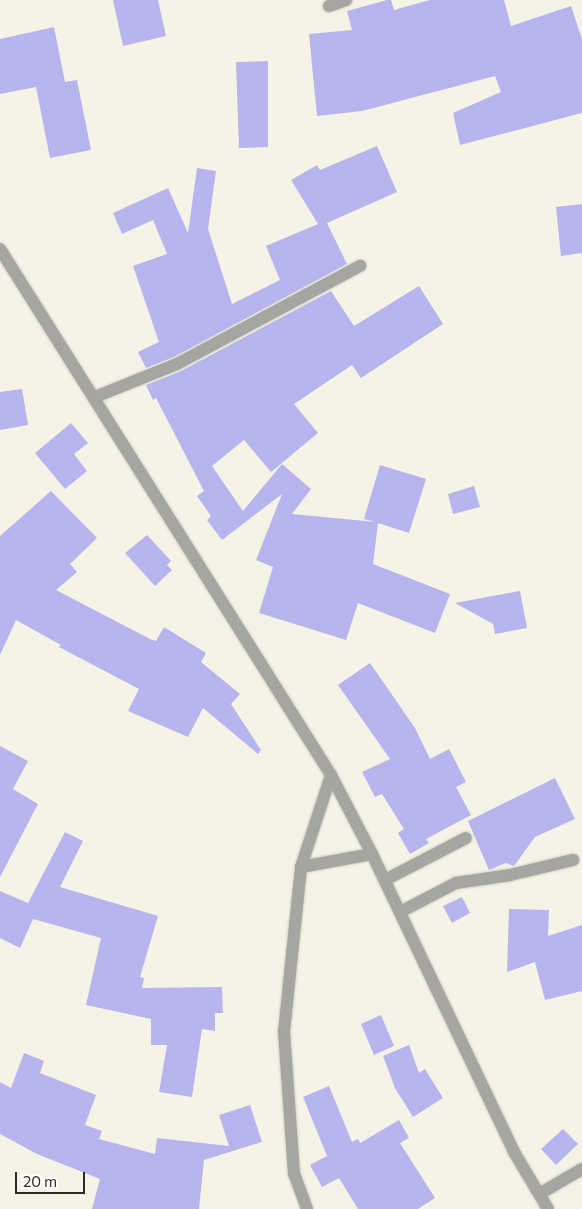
<!DOCTYPE html>
<style>
body{margin:0}
#map{position:relative;width:582px;height:1209px;overflow:hidden;background:#f6f2e6;font-family:Commissioner,sans-serif}
div>[style]{position:absolute}
[style*='--x']{left:calc(var(--x)*1px);top:calc(var(--y)*1px);width:calc(var(--w)*1px);rotate:calc(var(--a)*1deg)}
.building>*{inset:0;background:#b6b5ee}
.roads{filter:drop-shadow(0 0 1px #d1cec3) drop-shadow(0 0 1px #d1cec3)}
.street>*{height:12px;margin:-6px;padding:0 6px;transform-origin:6px;border-radius:6px;background:#a4a6a1}
span{translate:-50% -50%;white-space:nowrap;text-align:center;line-height:1.15;-webkit-text-stroke:4.5px #fff;paint-order:stroke}
.scale{position:absolute;left:15px;top:1172px;width:70px;height:22px;box-sizing:border-box;border:2px solid #2b2a25;border-top:0;padding-left:6px;font-size:15px;line-height:18px;white-space:nowrap;color:#2b2a25;-webkit-text-stroke:4px #fff;paint-order:stroke}
</style>
<div id="map">
<div class="building">
<i style="clip-path:polygon(113px 0,158px 0,166px 36px,123px 46px)"></i>
<i style="clip-path:polygon(387px 0,391px 0,394px 10px,430px 0,504px 0,511px 26px,571px 6px,582px 39px,582px 113px,460px 145px,453px 113px,501px 92px,495px 76px,362px 111px,317px 116px,309px 34px,352px 30px,347px 11px)"></i>
<i style="clip-path:polygon(54px 27px,65px 82px,77px 80px,91px 150px,50px 158px,36px 87px,0 94px,0 39px)"></i>
<i style="clip-path:polygon(268px 61px,268px 147px,239px 148px,236px 62px)"></i>
<i style="clip-path:polygon(377px 146px,397px 192px,327px 223px,347px 264px,174px 357px,146px 368px,138px 352px,159px 342px,133px 266px,167px 254px,153px 220px,122px 234px,113px 213px,168px 188px,188px 233px,197px 168px,216px 171px,208px 229px,232px 304px,280px 280px,266px 246px,318px 224px,291px 180px,317px 165px,320px 170px)"></i>
<i style="clip-path:polygon(582px 204px,582px 253px,561px 256px,556px 207px)"></i>
<i style="clip-path:polygon(419px 286px,443px 324px,361px 378px,352px 365px,294px 404px,318px 433px,271px 472px,244px 440px,212px 466px,243px 511px,282px 464px,311px 489px,292px 514px,376px 522px,364px 519px,380px 465px,426px 479px,409px 533px,378px 523px,373px 564px,450px 594px,435px 633px,358px 603px,346px 640px,259px 613px,273px 567px,256px 560px,282px 494px,222px 540px,207px 520px,211px 516px,197px 496px,204px 491px,156px 398px,153px 400px,146px 385px,181px 371px,331px 291px,354px 326px)"></i>
<i style="clip-path:polygon(22px 389px,28px 425px,0 430px,0 392px)"></i>
<i style="clip-path:polygon(71px 423px,88px 443px,74px 454px,87px 471px,65px 489px,35px 453px)"></i>
<i style="clip-path:polygon(474px 486px,480px 507px,453px 514px,448px 494px)"></i>
<i style="clip-path:polygon(51px 491px,97px 538px,70px 564px,77px 572px,56px 590px,150px 639px,156px 641px,164px 627px,206px 653px,201px 662px,240px 694px,231px 704px,261px 750px,258px 754px,203px 708px,188px 737px,128px 711px,139px 689px,59px 647px,61px 645px,16px 620px,0 655px,0 536px)"></i>
<i style="clip-path:polygon(147px 535px,171px 561px,167px 565px,172px 570px,155px 586px,125px 553px)"></i>
<i style="clip-path:polygon(520px 591px,527px 628px,495px 634px,493px 624px,455px 603px)"></i>
<i style="clip-path:polygon(370px 663px,415px 728px,430px 759px,449px 749px,466px 782px,456px 787px,471px 815px,426px 839px,429px 843px,410px 854px,398px 833px,404px 829px,382px 794px,375px 797px,362px 772px,390px 759px,338px 685px)"></i>
<i style="clip-path:polygon(0 746px,28px 761px,13px 789px,38px 804px,0 877px)"></i>
<i style="clip-path:polygon(555px 778px,575px 819px,535px 837px,514px 866px,506px 863px,489px 870px,468px 821px)"></i>
<i style="clip-path:polygon(65px 832px,83px 841px,60px 887px,158px 916px,140px 977px,144px 978px,142px 988px,222px 987px,223px 1013px,215px 1013px,215px 1031px,202px 1029px,192px 1097px,159px 1092px,167px 1045px,151px 1045px,151px 1019px,86px 1005px,101px 938px,33px 919px,20px 948px,0 938px,0 891px,28px 903px)"></i>
<i style="clip-path:polygon(462px 897px,470px 913px,452px 923px,443px 906px)"></i>
<i style="clip-path:polygon(509px 909px,549px 910px,548px 936px,582px 925px,582px 991px,545px 1000px,535px 962px,507px 972px)"></i>
<i style="clip-path:polygon(381px 1015px,394px 1046px,374px 1055px,361px 1024px)"></i>
<i style="clip-path:polygon(409px 1045px,419px 1073px,425px 1069px,443px 1098px,413px 1117px,395px 1088px,383px 1056px)"></i>
<i style="clip-path:polygon(24px 1053px,44px 1061px,40px 1073px,96px 1095px,85px 1125px,102px 1131px,99px 1139px,155px 1154px,157px 1138px,229px 1146px,219px 1115px,250px 1105px,262px 1142px,204px 1160px,199px 1209px,92px 1209px,100px 1179px,37px 1154px,0 1134px,0 1082px,11px 1088px)"></i>
<i style="clip-path:polygon(329px 1086px,352px 1142px,358px 1139px,360px 1143px,399px 1120px,409px 1138px,400px 1143px,435px 1198px,418px 1209px,358px 1209px,339px 1178px,322px 1187px,310px 1165px,327px 1156px,303px 1097px)"></i>
<i style="clip-path:polygon(563px 1129px,578px 1144px,556px 1165px,541px 1149px)"></i>
</div>
<div class="roads">
<div class="street">
<i style="--x:329;--y:6;--w:18;--a:-19"></i>
<i style="--x:0;--y:249;--w:621;--a:57.82"></i>
<i style="--x:331;--y:775;--w:89;--a:62.6"></i>
<i style="--x:372;--y:854;--w:330;--a:64.5"></i>
<i style="--x:514;--y:1152;--w:66;--a:59.2"></i>
<i style="--x:95;--y:397;--w:88;--a:-21.9"></i>
<i style="--x:177;--y:364;--w:208;--a:-28.2"></i>
<i style="--x:301;--y:867;--w:72;--a:-10.4"></i>
<i style="--x:385;--y:880;--w:91;--a:-27.4"></i>
<i style="--x:400;--y:912;--w:63;--a:-27.4"></i>
<i style="--x:456;--y:883;--w:55;--a:-8.4"></i>
<i style="--x:510;--y:875;--w:65;--a:-13.4"></i>
<i style="--x:541;--y:1193;--w:48;--a:-30.3"></i>
<i style="--x:307;--y:1209;--w:37;--a:-110"></i>
<i style="--x:294;--y:1174;--w:142;--a:-94"></i>
<i style="--x:284;--y:1032;--w:166;--a:-84.1"></i>
<i style="--x:301;--y:867;--w:97;--a:-71.9"></i>
</div>
</div>
<div class="scale">20 m</div>
</div>
